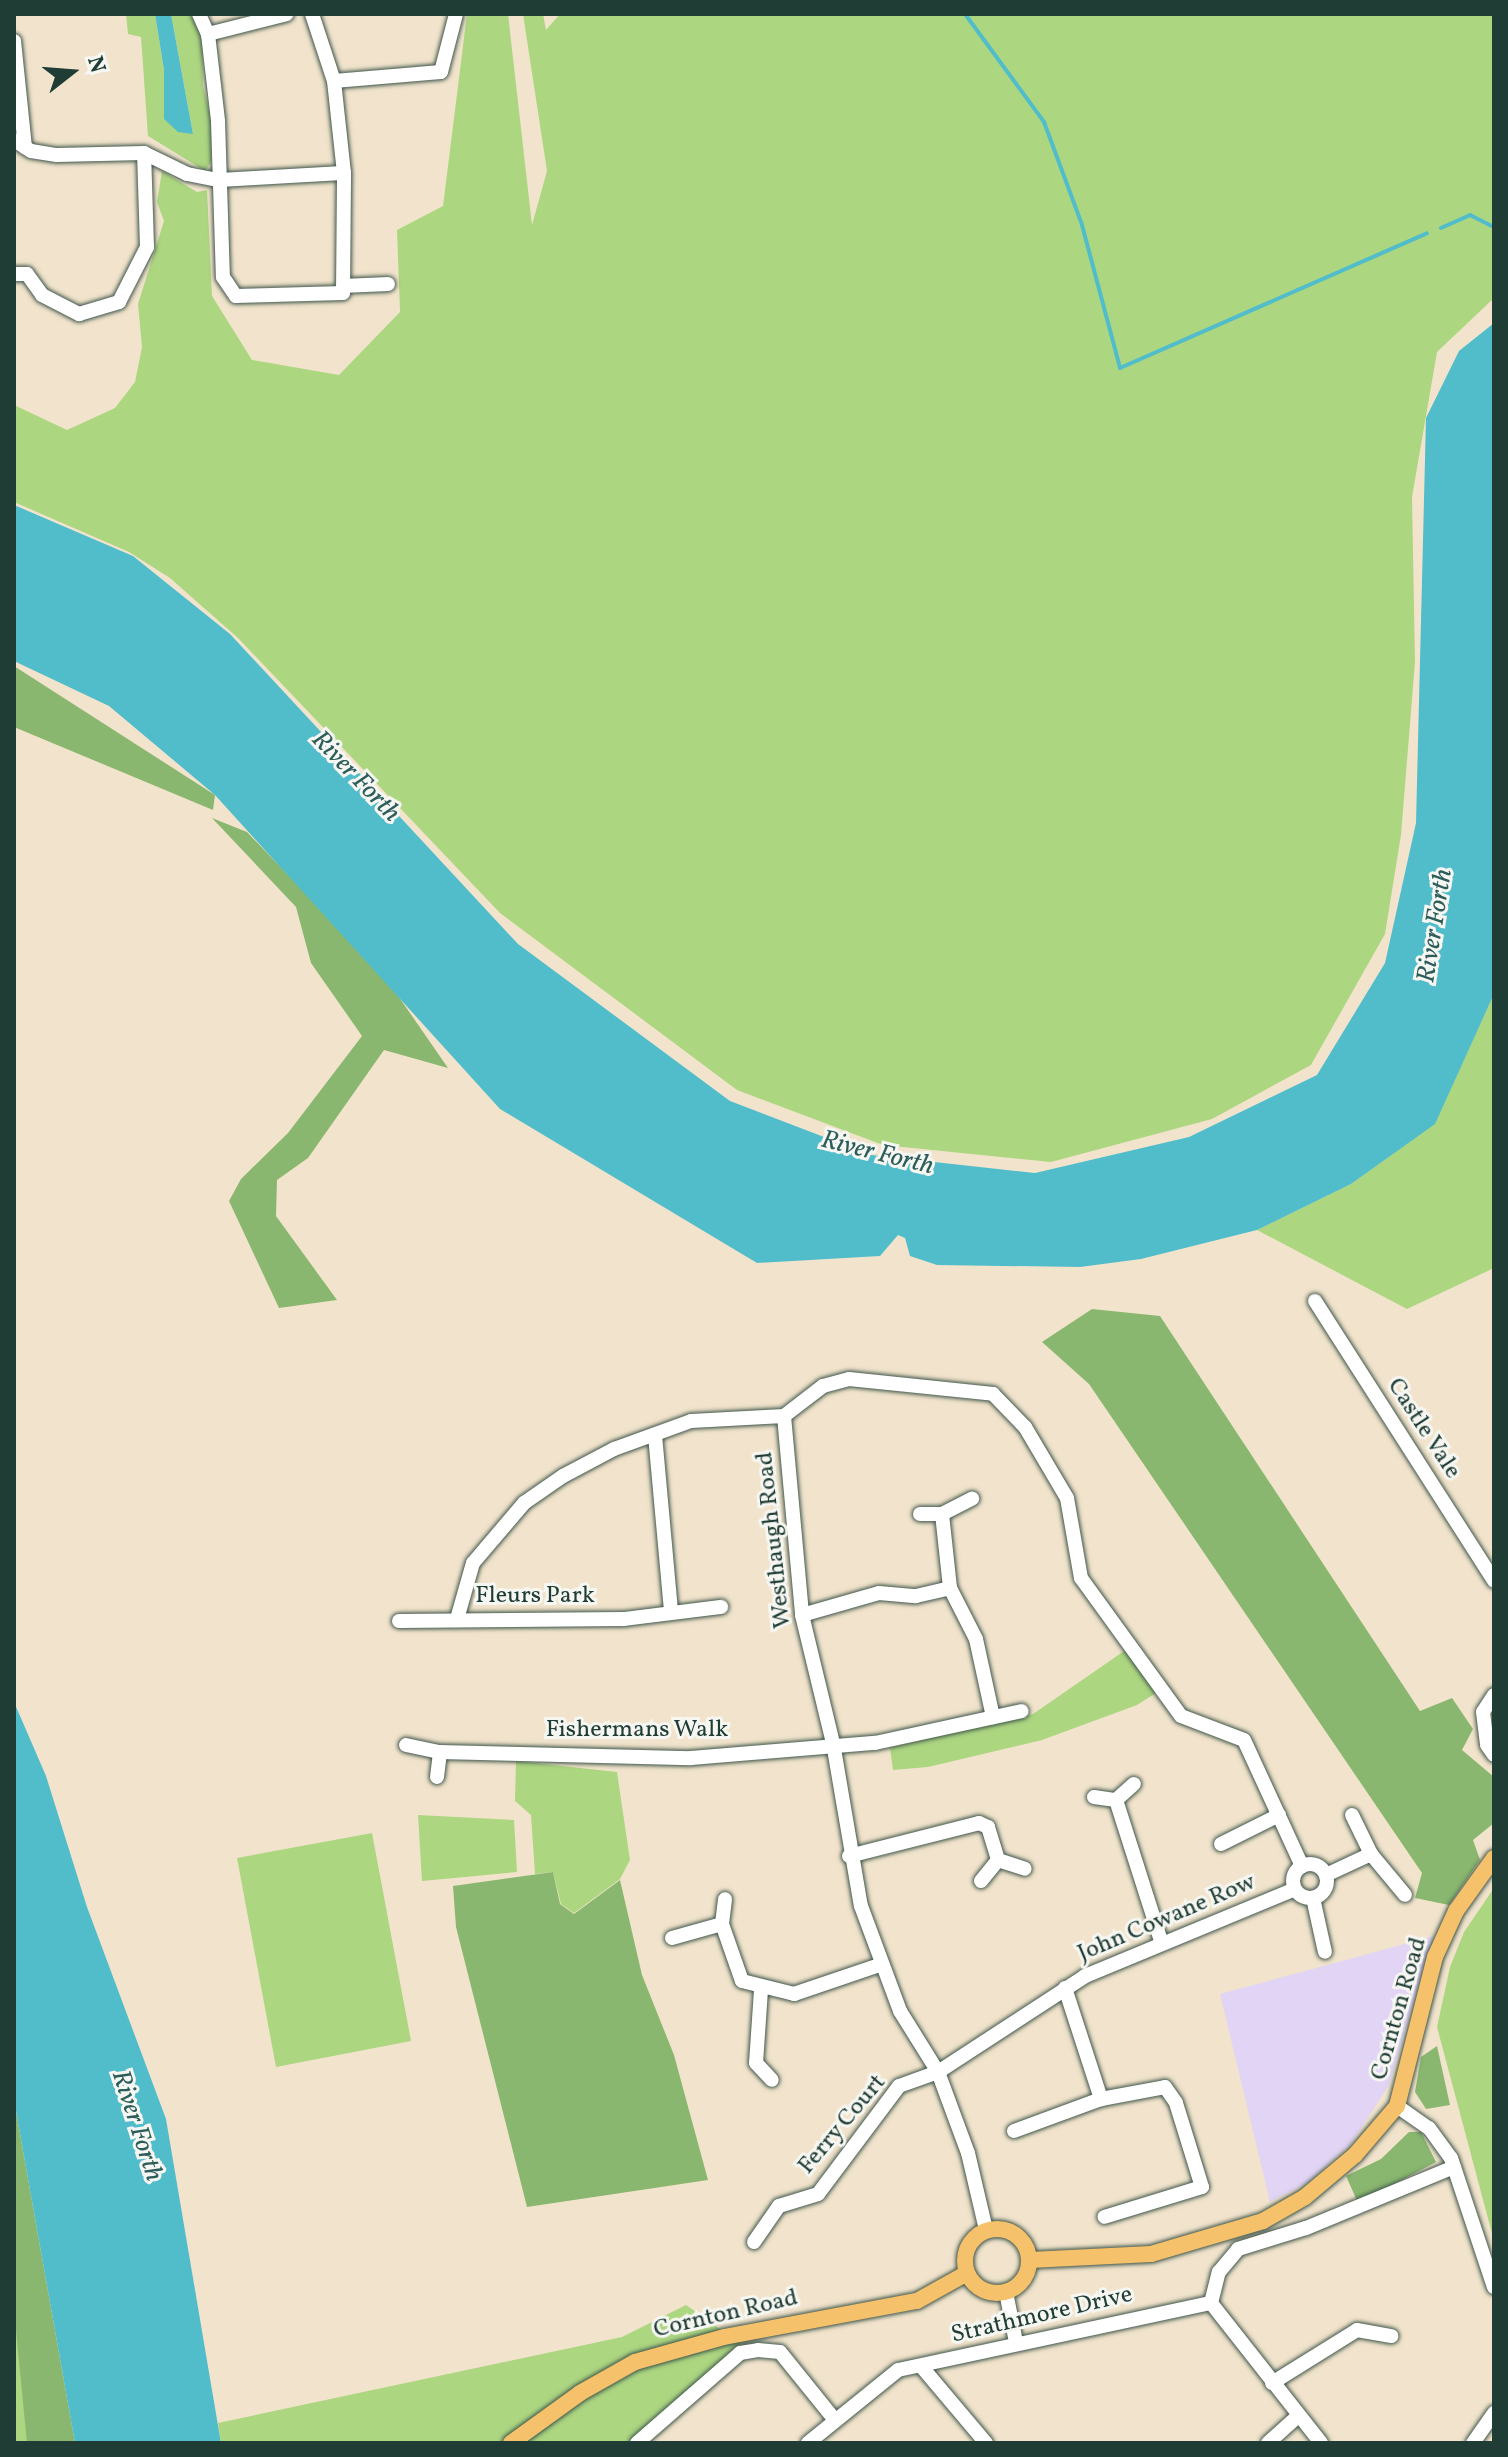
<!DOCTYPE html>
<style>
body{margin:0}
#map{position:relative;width:1508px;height:2457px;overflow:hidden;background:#f2e4cc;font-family:Vollkorn,serif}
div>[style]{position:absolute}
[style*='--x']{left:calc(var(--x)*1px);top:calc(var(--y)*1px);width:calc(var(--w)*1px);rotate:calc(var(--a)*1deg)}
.built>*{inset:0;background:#e1d4f4}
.green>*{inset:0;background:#add681}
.forest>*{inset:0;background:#8ab76f}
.water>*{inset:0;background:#51bdcb}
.stream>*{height:4px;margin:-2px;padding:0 2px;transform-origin:2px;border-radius:2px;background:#51bdcb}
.roads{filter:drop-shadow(0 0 2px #3f564b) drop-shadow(0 0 2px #3f564b)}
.minor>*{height:14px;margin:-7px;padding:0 7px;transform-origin:7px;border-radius:7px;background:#fff}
.minor>.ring{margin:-7px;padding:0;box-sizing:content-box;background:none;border:14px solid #fff;border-radius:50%}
.major>*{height:16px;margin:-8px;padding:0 8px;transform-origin:8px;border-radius:8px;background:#f5c16b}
.major>.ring{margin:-8px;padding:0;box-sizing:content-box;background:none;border:16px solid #f5c16b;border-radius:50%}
span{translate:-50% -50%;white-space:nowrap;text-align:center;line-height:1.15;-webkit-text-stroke:6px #f6f6f2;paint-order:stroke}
.street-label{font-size:24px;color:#1f3d34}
.water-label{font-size:26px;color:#2c5d5a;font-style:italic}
.frame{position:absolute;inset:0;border:16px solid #1f3d34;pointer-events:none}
.north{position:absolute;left:32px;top:32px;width:80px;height:80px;-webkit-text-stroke:6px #f6f6f2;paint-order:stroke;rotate:73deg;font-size:22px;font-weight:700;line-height:32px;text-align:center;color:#1f3d34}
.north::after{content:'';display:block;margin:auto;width:28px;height:36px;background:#1f3d34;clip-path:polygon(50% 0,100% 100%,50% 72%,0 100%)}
</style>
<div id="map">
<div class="built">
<i style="clip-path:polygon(1434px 1936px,1389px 2085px,1351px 2144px,1307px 2183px,1270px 2202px,1220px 1994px)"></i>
</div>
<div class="green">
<i style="clip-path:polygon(126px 14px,155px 14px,164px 70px,164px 119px,193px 134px,171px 14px,190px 14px,202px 36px,203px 86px,209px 111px,214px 112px,211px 162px,205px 171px,148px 136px,141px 37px,128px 34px)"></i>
<i style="clip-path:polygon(467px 14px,508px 14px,532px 225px,547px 171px,523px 14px,543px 14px,546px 30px,560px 14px,1494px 14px,1494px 298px,1437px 352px,1412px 497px,1415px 662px,1401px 835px,1385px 934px,1311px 1065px,1212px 1119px,1051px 1162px,883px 1145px,737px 1090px,500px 913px,238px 638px,170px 578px,129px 552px,14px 502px,14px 405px,67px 430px,115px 408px,135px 382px,142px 347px,138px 304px,164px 221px,157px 202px,162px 171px,197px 192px,207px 190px,212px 296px,252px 360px,339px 375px,400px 312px,397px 230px,443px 206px)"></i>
<i style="clip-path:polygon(1494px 994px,1494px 1268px,1407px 1309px,1257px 1230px,1351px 1184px,1434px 1124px)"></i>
<i style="clip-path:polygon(1127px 1649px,1156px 1693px,1137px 1705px,1042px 1740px,928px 1767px,893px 1770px,890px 1748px,1033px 1714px)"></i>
<i style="clip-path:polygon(516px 1761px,617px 1772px,630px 1860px,620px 1879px,574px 1913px,561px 1904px,553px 1872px,535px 1874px,531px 1815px,515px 1801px)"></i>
<i style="clip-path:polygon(418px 1815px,514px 1820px,517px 1872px,422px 1881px)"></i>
<i style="clip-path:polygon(372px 1833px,411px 2041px,276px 2067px,237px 1858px)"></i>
<i style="clip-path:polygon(1494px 1888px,1494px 2241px,1437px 2027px,1450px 1967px,1464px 1932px)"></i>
<i style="clip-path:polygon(686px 2305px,740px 2343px,632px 2443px,221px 2443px,218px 2423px,622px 2337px)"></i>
<i style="clip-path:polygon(14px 2310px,28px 2416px,27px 2443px,14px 2443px)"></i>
</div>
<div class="forest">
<i style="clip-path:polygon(14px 666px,215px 795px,213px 810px,14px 727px)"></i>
<i style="clip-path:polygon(212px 818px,247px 832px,383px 974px,448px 1068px,384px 1050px,308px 1158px,277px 1180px,276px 1216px,337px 1300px,279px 1308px,229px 1201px,241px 1179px,288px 1133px,362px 1036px,311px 963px,296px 907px)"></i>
<i style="clip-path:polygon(1092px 1309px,1160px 1316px,1420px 1711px,1452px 1698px,1473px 1729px,1462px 1750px,1494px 1777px,1494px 1823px,1473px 1840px,1480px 1860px,1449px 1905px,1415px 1898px,1422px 1873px,1089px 1384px,1042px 1342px)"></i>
<i style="clip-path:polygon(553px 1872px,560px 1904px,574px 1914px,620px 1880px,642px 1975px,674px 2055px,708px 2180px,527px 2207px,456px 1927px,453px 1886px)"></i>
<i style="clip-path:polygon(1437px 2046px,1450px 2105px,1426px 2109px,1415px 2092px,1421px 2057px)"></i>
<i style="clip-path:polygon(14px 2100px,75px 2443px,27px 2443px,14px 2310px)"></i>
<i style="clip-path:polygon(1409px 2132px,1421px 2132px,1436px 2162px,1358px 2203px,1346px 2176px,1381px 2159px)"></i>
</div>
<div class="water">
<i style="clip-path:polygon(155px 14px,171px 14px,193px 134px,178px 132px,164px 119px,164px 70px)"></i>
<i style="clip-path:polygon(1494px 323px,1494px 994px,1435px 1124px,1351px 1184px,1257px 1230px,1141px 1259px,1080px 1267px,937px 1265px,910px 1256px,905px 1238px,898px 1235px,880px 1256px,757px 1263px,500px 1109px,215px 795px,109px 706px,14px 661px,14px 505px,133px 556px,230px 634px,518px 944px,730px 1101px,871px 1155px,1035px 1173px,1189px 1137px,1317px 1075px,1385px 963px,1416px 823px,1426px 418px,1459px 351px)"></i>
<i style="clip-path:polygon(14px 1702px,46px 1776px,87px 1907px,166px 2119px,221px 2443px,75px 2443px,14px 2100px)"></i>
</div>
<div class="stream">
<i style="--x:965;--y:14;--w:134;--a:53.8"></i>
<i style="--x:1044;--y:122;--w:110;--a:69.7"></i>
<i style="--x:1082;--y:225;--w:148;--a:75.1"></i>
<i style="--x:1120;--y:368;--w:335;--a:-23.7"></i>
<i style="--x:1441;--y:228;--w:32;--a:-24"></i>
<i style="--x:1470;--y:215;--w:27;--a:27"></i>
</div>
<div class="roads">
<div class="minor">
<i style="--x:199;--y:14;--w:22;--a:66"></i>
<i style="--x:208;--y:34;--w:88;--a:83.4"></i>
<i style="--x:218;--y:121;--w:156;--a:88.2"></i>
<i style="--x:223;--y:277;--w:23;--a:56"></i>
<i style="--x:236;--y:296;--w:107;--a:-1.6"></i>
<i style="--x:343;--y:293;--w:120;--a:-89.5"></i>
<i style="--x:344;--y:173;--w:93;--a:-96.2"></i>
<i style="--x:334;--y:81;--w:71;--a:-108.2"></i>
<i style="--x:208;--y:34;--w:81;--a:-14.2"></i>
<i style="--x:14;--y:41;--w:107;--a:84.1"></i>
<i style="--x:334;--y:81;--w:107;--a:-4.8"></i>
<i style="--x:441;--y:72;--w:60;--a:-75.5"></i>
<i style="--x:14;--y:140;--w:20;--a:33"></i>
<i style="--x:31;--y:151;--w:26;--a:9"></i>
<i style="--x:57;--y:155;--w:87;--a:-1.3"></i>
<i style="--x:144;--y:153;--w:48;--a:26"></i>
<i style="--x:187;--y:174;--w:32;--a:11"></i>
<i style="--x:218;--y:180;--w:126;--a:-3.2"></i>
<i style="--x:14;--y:274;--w:13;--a:0"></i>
<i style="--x:27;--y:274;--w:26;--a:54"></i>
<i style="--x:42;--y:295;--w:42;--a:27.2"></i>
<i style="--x:79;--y:314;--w:42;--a:-16.7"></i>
<i style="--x:119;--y:302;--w:62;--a:-63"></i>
<i style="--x:147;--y:247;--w:94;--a:-91.8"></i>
<i style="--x:343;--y:286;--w:45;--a:-2.5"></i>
<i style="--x:1315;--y:1301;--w:332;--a:57.4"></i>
<i style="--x:784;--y:1416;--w:200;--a:84.8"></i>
<i style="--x:802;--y:1615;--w:132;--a:76.4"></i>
<i style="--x:833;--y:1743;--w:165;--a:80.3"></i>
<i style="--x:861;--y:1906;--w:112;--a:69.6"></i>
<i style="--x:900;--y:2011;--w:72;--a:58.1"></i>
<i style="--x:938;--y:2072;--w:86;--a:69.7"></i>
<i style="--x:968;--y:2153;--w:79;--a:76.8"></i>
<i style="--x:784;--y:1416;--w:49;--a:-37.6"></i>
<i style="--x:823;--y:1386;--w:27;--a:-15"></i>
<i style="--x:849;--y:1379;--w:145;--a:5.9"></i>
<i style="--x:993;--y:1394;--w:46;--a:45.9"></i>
<i style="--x:1025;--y:1427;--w:82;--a:59.4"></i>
<i style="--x:1067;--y:1498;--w:81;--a:80.1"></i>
<i style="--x:1081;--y:1578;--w:170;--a:54.1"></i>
<i style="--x:1181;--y:1716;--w:67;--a:20.9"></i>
<i style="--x:1244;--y:1740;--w:139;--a:65.3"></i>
<i style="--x:655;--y:1435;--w:178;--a:84.8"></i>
<i style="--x:920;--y:1514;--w:22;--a:0"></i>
<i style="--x:942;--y:1514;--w:34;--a:-27"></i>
<i style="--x:942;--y:1514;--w:74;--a:83.8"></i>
<i style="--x:950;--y:1588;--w:57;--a:63"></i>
<i style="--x:976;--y:1639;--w:80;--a:77.7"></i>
<i style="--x:802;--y:1615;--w:80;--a:-15.9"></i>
<i style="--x:879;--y:1593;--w:37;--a:5"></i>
<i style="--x:916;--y:1596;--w:35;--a:-13"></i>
<i style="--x:457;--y:1619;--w:58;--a:-74.1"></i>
<i style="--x:473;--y:1563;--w:79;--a:-49.6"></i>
<i style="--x:524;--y:1503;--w:47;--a:-34.7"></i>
<i style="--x:563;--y:1476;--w:58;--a:-27.9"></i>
<i style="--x:614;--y:1449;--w:82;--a:-20"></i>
<i style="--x:691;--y:1421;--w:93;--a:-3.1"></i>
<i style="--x:399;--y:1621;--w:225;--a:-0.5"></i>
<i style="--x:624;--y:1619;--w:98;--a:-7.1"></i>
<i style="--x:1494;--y:1695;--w:20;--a:123"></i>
<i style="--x:1483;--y:1712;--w:33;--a:83"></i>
<i style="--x:1487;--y:1745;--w:12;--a:55"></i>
<i style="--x:406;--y:1745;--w:35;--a:12"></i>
<i style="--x:440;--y:1752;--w:251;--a:1.4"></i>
<i style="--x:691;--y:1758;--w:185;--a:-4.7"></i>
<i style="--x:875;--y:1743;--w:150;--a:-12.3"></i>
<i style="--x:437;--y:1777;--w:25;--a:-83"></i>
<i style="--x:1094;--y:1797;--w:22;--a:8"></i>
<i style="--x:1116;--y:1800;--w:24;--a:-42"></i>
<i style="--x:1116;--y:1800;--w:148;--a:72.3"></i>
<i style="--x:1352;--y:1815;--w:43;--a:64"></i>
<i style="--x:1371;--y:1854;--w:53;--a:50.3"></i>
<i style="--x:1221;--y:1844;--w:65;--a:-26.6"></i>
<i style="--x:849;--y:1856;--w:134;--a:-14.2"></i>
<i style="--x:979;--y:1823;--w:10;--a:24"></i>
<i style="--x:988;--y:1827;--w:34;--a:73"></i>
<i style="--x:998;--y:1860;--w:27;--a:129"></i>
<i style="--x:998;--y:1860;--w:28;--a:18"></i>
<i class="ring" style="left:1293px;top:1864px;width:20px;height:20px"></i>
<i style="--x:1326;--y:1875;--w:50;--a:-25"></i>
<i style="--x:1313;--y:1898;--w:55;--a:77.5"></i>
<i style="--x:722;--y:1924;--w:25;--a:-83"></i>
<i style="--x:672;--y:1938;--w:52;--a:-15.6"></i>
<i style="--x:722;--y:1924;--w:60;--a:70.7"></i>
<i style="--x:742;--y:1981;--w:54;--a:14"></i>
<i style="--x:794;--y:1994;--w:93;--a:-18.8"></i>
<i style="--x:1065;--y:1988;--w:117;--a:72"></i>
<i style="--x:761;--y:1990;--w:73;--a:93.9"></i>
<i style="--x:756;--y:2063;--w:23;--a:47"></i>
<i style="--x:1397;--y:2106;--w:39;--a:35"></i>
<i style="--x:1429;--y:2128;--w:37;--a:54"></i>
<i style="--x:1451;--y:2158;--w:136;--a:71.6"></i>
<i style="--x:1014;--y:2131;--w:93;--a:-20.2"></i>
<i style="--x:1101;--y:2099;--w:65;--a:-10.6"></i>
<i style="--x:1165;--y:2087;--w:19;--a:55"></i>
<i style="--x:1176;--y:2103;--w:88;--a:72.8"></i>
<i style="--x:1202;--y:2187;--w:102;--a:163"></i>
<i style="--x:754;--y:2242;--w:44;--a:-55.2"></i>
<i style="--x:779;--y:2206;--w:41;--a:-17.1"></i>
<i style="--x:818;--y:2194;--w:135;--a:-53.1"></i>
<i style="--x:899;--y:2086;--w:41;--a:-19.7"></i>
<i style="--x:938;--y:2072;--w:176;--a:-33.1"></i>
<i style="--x:1085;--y:1976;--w:227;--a:-22.5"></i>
<i style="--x:1006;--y:2292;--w:51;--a:78.7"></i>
<i style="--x:1211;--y:2303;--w:32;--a:-76"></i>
<i style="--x:1219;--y:2272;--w:30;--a:-50"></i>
<i style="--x:1238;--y:2249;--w:71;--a:-17.2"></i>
<i style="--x:1306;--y:2228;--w:160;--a:-22.4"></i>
<i style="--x:921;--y:2366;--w:101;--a:49.8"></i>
<i style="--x:1272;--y:2383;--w:100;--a:-31.9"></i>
<i style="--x:1357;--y:2330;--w:35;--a:10"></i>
<i style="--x:637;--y:2443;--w:137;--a:-41.1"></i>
<i style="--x:740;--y:2353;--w:18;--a:-9"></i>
<i style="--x:758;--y:2350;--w:22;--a:5"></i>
<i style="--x:780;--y:2352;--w:86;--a:51.1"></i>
<i style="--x:808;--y:2443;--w:116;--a:-39"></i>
<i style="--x:898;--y:2370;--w:320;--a:-12.1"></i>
<i style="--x:1211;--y:2303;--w:178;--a:51.8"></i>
<i style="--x:1268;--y:2443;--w:40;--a:-42"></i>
<i style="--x:1473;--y:2443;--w:37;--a:-55"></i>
</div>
<div class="major">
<i class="ring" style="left:965px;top:2229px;width:48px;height:48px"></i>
<i style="--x:1030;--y:2260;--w:121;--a:-2.8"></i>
<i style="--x:1151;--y:2254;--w:117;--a:-16.4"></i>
<i style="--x:1263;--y:2221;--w:48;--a:-29.7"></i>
<i style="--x:1305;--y:2197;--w:65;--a:-40"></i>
<i style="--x:1355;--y:2155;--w:65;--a:-49.4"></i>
<i style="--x:1397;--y:2106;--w:154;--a:-75.7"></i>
<i style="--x:1435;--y:1957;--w:51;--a:-65.5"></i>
<i style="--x:1456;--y:1911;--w:65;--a:-54.4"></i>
<i style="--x:511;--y:2443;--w:85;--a:-35.9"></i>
<i style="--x:580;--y:2393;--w:63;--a:-29.4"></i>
<i style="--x:635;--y:2362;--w:92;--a:-15.7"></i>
<i style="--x:724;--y:2337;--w:196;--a:-10.6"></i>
<i style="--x:917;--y:2301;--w:57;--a:-29.2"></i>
</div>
</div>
<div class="street-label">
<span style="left:1423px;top:1429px;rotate:57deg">Castle Vale</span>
<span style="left:775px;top:1540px;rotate:-96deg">Westhaugh Road</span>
<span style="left:535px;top:1597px">Fleurs Park</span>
<span style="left:637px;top:1731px">Fishermans Walk</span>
<span style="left:1167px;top:1919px;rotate:-23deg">John Cowane Row</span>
<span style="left:1400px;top:2009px;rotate:-74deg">Cornton Road</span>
<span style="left:843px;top:2125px;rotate:-50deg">Ferry Court</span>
<span style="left:726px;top:2315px;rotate:-13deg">Cornton Road</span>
<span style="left:1042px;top:2316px;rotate:-13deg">Strathmore Drive</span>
</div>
<div class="water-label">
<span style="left:355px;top:777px;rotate:46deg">River Forth</span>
<span style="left:1436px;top:926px;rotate:-81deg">River Forth</span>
<span style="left:877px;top:1154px;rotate:14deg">River Forth</span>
<span style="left:136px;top:2126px;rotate:72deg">River Forth</span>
</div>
<div class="frame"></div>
<div class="north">N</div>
</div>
